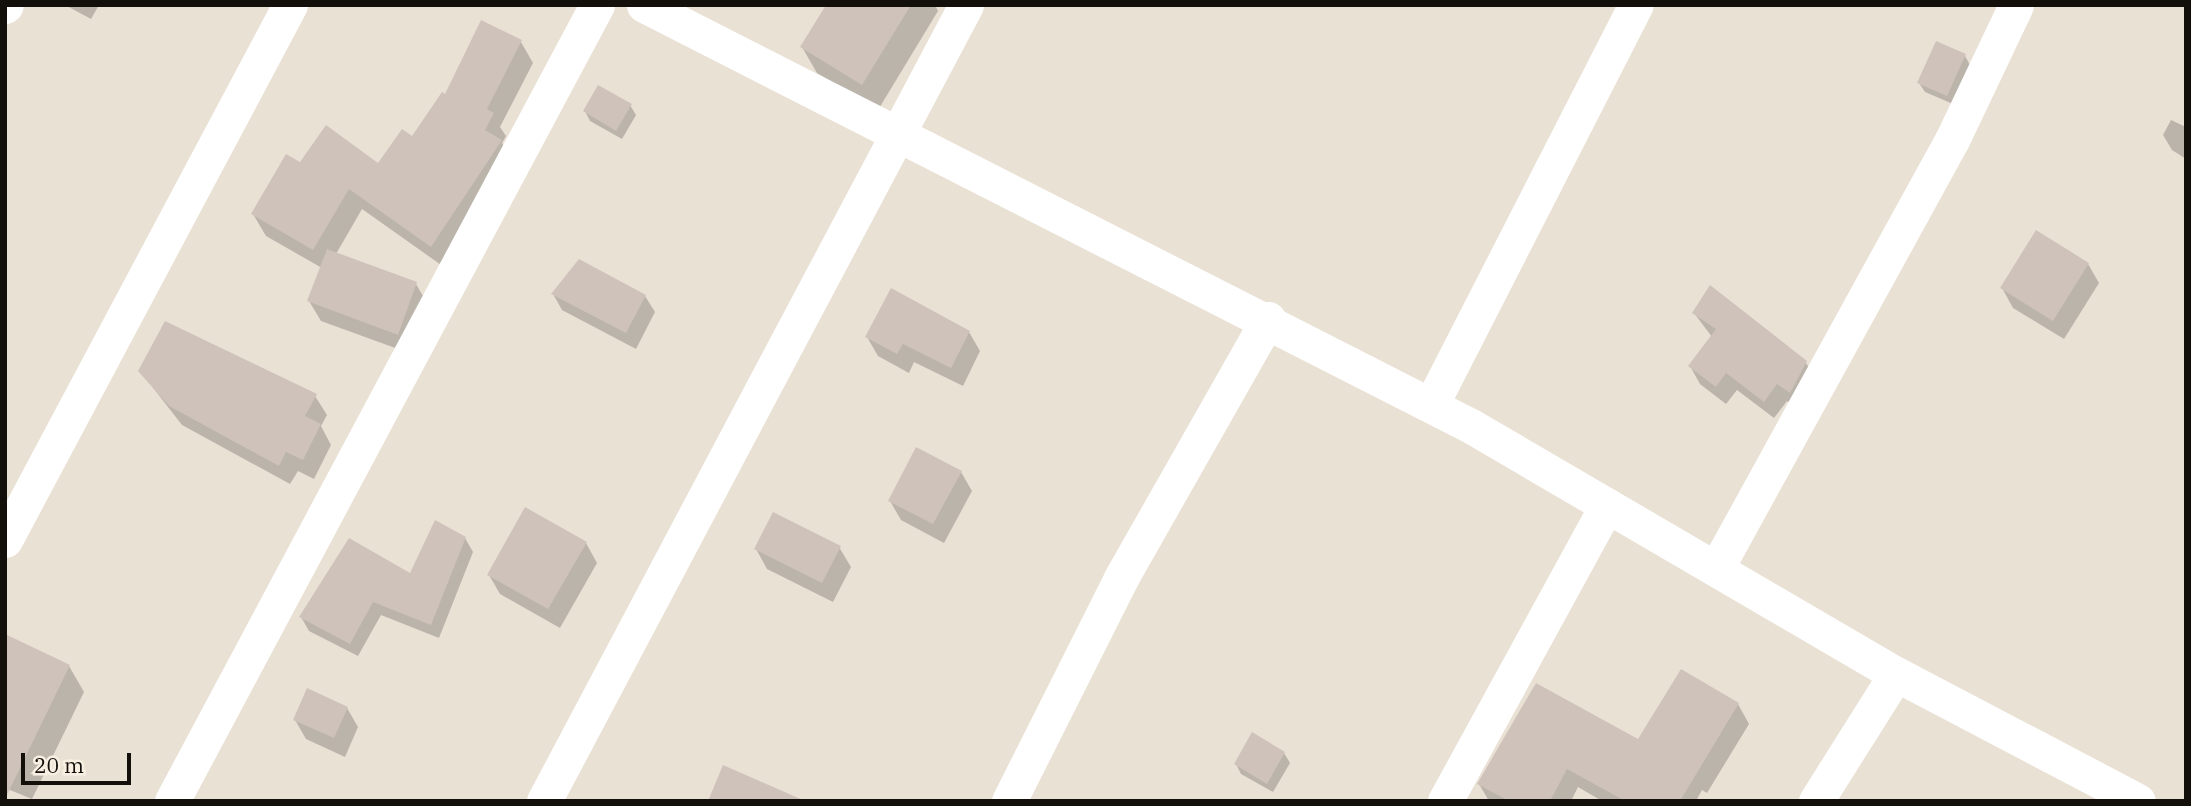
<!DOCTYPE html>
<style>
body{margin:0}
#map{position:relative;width:2191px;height:806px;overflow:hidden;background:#eae1d5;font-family:"IBM Plex Serif",serif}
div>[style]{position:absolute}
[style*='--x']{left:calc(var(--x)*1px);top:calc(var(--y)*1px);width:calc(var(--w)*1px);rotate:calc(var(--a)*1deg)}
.shadow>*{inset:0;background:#0003}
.building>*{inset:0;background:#cfc2ba}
.minor>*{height:35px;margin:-17.5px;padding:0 17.5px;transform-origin:17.5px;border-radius:17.5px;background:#fff}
span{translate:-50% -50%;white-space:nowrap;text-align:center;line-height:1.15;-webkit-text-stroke:5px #f7efe2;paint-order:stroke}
.frame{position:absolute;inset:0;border:7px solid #13100c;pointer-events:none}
.scale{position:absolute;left:21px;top:753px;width:110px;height:32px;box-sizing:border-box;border:4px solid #13100c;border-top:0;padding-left:9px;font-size:21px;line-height:24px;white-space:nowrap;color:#13100c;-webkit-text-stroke:5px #f7efe2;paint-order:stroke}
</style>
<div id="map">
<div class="shadow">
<i style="clip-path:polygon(65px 5px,99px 5px,91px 19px)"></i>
<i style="clip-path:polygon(828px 5px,935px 5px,938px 11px,878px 110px,817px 73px,802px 47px)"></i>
<i style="clip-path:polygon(521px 42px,533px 63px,500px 127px,506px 136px,502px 143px,513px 163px,444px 267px,362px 209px,336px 254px,416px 284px,427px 303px,409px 353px,321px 321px,309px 301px,322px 268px,266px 236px,253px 214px,300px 164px,378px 166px,412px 139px,446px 96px)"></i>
<i style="clip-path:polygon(1965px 56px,1970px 65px,1953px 104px,1925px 92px,1919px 83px)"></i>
<i style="clip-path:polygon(630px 105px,636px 115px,622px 139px,590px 121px,585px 111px)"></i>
<i style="clip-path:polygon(2171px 120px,2186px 127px,2186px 159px,2172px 150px,2163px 135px)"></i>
<i style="clip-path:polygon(2088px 264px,2099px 283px,2064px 339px,2013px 308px,2002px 288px)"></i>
<i style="clip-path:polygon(1710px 287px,1806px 363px,1816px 380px,1800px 409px,1787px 401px,1774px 418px,1737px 390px,1726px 404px,1700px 384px,1690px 366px,1712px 337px,1694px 313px)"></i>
<i style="clip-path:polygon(553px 294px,645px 296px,655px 312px,636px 349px,562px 310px)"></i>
<i style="clip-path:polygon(969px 332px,980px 351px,963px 386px,914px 362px,909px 373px,878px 356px,867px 337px)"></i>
<i style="clip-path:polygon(140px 371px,315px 396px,327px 415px,321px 426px,331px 445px,314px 479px,298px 471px,290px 484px,182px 425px)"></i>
<i style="clip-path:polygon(961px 472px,972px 491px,944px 543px,901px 520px,890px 501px)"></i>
<i style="clip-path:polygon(465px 538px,473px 552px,439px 638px,381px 615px,358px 656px,309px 631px,301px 617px,411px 575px)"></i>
<i style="clip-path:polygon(586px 543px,597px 563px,560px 628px,500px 594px,489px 575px)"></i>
<i style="clip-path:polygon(839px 547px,851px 567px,833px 602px,767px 569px,756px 549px)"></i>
<i style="clip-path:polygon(69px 666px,84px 692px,32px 799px,5px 788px)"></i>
<i style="clip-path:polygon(1738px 704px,1749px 724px,1707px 793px,1702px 790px,1696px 801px,1602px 801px,1578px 787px,1571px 801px,1489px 801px,1479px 784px,1639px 742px)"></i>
<i style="clip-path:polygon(347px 708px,358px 727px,345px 757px,306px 739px,295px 720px)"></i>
<i style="clip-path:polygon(1284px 753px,1290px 763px,1273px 792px,1241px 774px,1236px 764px)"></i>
</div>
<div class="building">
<i style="clip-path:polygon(826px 5px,911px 5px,862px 85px,800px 47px)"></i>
<i style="clip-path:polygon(481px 20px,522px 40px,487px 109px,494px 113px,485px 130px,502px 140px,431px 247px,349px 189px,313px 250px,251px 214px,286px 154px,300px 162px,326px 125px,378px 163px,402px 129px,412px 136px,442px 92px,445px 94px)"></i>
<i style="clip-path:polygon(1936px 41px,1966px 54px,1947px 96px,1917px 83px)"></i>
<i style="clip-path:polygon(598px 85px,632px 104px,616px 131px,583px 111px)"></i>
<i style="clip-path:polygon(2036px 230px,2089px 263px,2053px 321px,2000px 288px)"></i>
<i style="clip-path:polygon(327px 249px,417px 282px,398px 335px,307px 301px)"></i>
<i style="clip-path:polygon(579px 259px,646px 295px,626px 333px,551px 294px)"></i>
<i style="clip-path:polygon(1710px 285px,1807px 361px,1790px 393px,1777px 384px,1764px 402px,1726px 373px,1716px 387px,1688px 366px,1716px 329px,1692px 313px)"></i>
<i style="clip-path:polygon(891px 288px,970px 331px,951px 368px,903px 344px,897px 354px,865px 337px)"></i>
<i style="clip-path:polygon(165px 321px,317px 394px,305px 416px,321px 424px,303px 460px,286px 452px,279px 466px,169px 406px,138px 371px)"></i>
<i style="clip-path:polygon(916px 447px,962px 471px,933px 524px,888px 501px)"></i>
<i style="clip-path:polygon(525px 507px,587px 542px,548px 609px,487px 575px)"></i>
<i style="clip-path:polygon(773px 512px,841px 546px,822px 583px,754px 549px)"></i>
<i style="clip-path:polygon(435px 520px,466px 537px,431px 625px,373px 602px,350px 644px,299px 617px,349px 538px,410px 573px)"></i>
<i style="clip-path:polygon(5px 634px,70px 665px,5px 799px)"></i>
<i style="clip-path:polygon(1681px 669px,1739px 703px,1680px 801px,1625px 801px,1567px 769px,1550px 801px,1509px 801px,1477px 784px,1536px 683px,1638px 739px)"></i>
<i style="clip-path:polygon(307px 688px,348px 707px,334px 738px,293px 720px)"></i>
<i style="clip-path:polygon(1252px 732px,1285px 752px,1267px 784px,1234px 764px)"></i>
<i style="clip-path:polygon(723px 765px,805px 801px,708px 801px)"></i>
</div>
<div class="minor">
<i style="--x:644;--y:5;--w:928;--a:26.98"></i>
<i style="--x:1471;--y:426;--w:492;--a:30.3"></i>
<i style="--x:1896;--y:674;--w:273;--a:27.7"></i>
<i style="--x:5;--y:6;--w:1;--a:-45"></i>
<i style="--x:1431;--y:405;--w:449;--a:-62.9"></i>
<i style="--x:5;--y:540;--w:606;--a:-61.96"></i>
<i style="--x:1716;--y:569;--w:490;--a:-61.2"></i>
<i style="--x:1952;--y:140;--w:149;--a:-64.6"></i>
<i style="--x:172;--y:801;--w:902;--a:-61.9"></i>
<i style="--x:544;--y:801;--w:901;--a:-62.07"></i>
<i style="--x:1009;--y:801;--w:250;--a:-63.3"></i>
<i style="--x:1121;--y:578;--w:298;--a:-60.4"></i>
<i style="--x:1445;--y:801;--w:337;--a:-61.3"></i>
<i style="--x:1816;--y:801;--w:150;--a:-57.8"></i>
</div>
<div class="frame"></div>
<div class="scale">20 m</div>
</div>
